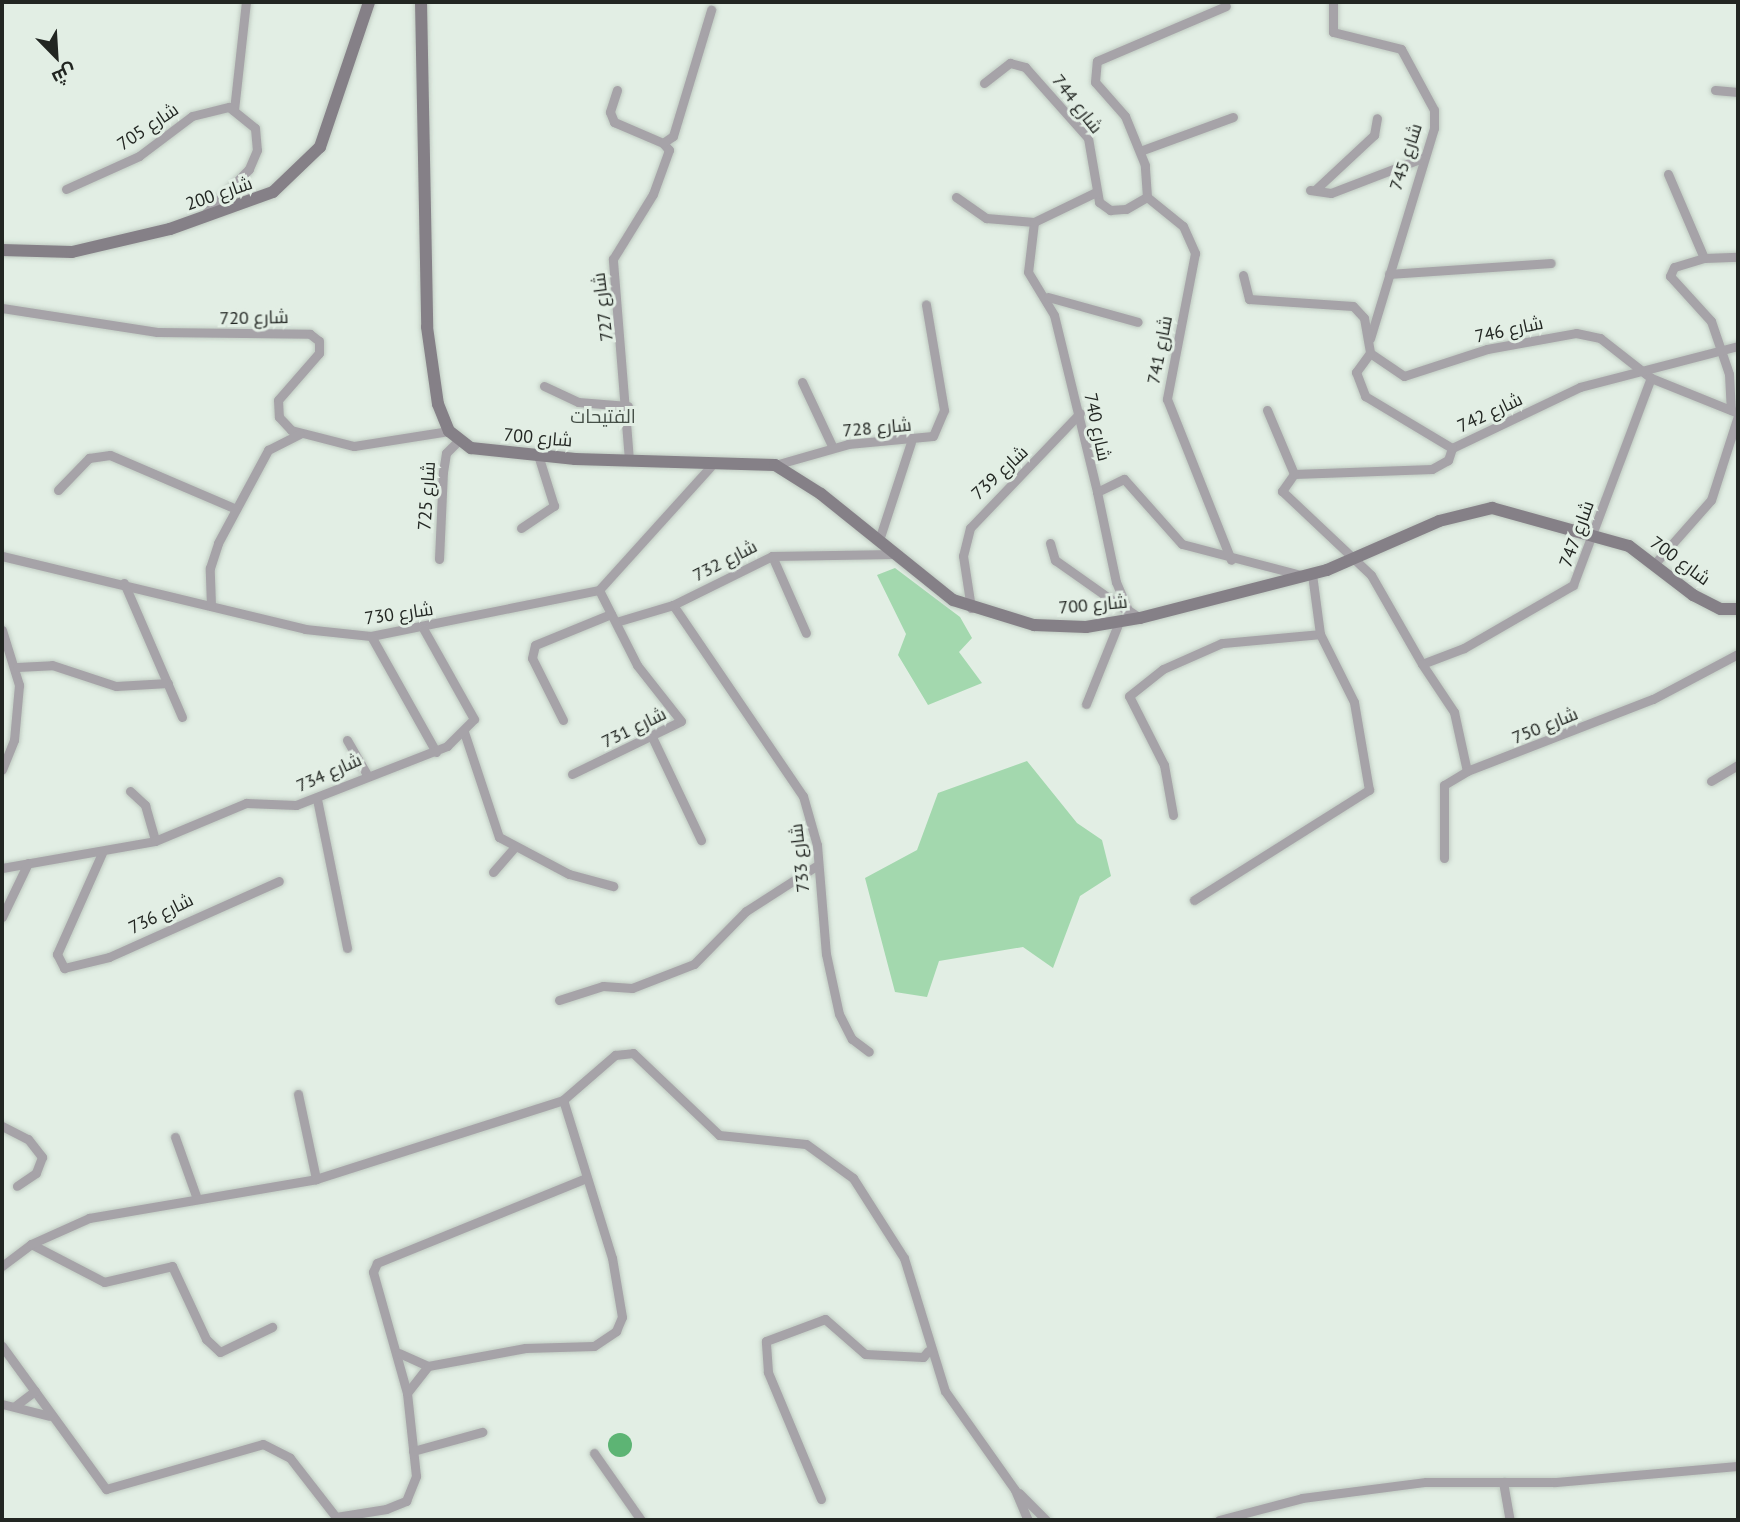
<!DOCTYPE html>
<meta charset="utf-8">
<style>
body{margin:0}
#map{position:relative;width:1740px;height:1522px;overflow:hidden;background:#e2eee4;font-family:"PT Sans",Cairo,sans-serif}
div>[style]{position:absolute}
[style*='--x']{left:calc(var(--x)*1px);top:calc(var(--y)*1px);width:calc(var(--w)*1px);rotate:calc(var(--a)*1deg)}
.green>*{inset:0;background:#a3d8ae}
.water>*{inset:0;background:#5db474}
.round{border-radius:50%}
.roads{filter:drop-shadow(0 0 2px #bfcac1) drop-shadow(0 0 2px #bfcac1)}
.street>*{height:9px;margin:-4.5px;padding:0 4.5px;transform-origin:4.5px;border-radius:4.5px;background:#a6a3a8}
.secondary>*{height:12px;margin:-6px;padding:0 6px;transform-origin:6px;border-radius:6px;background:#858087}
span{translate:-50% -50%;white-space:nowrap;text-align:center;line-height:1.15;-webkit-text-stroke:6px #e2eee4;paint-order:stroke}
.street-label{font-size:18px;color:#222622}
.neighbourhood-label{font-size:19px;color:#465048}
.frame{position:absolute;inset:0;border:4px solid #222622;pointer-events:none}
.north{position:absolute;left:21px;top:21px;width:70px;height:70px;-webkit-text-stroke:5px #e2eee4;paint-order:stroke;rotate:156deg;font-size:19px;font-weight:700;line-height:28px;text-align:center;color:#222622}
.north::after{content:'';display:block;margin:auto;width:24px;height:32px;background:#222622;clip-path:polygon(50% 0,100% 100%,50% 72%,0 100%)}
</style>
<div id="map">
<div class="green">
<i style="clip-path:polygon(895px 568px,960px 617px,972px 638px,959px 652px,982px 683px,928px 705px,898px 655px,906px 634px,877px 575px)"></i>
<i style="clip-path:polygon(1027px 761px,1077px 823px,1102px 840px,1111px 876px,1080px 896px,1053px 968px,1023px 947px,939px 961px,927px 997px,895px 992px,865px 878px,917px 850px,938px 793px)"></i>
</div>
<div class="water">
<i class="round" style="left:608px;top:1433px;width:24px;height:24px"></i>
</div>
<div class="roads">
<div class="street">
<i style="--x:1333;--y:2;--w:30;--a:90"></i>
<i style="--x:1333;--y:32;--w:70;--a:14"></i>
<i style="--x:1401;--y:49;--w:69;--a:61.6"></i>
<i style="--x:1434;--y:110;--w:18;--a:90"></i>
<i style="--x:1434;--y:128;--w:220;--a:106.9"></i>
<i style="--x:984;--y:83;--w:33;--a:-38"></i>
<i style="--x:1010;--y:63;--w:16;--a:15"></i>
<i style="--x:1025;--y:67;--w:95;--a:48.4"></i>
<i style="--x:1088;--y:138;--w:65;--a:80.2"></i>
<i style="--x:1099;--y:202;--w:14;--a:36"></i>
<i style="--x:1110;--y:210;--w:16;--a:-4"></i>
<i style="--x:1126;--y:209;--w:24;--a:-30"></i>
<i style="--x:1147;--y:197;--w:32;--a:-94"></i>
<i style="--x:1145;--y:165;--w:53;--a:-112.2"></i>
<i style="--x:1125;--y:116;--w:45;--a:-131.4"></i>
<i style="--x:1095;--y:82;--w:21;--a:-85"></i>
<i style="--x:1097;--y:61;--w:140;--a:-23.1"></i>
<i style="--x:617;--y:90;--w:23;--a:108"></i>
<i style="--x:610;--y:112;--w:11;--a:68"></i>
<i style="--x:614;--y:122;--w:53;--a:23.2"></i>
<i style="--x:1715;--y:90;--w:23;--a:5"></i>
<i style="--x:234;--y:110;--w:109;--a:-83.7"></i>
<i style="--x:1140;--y:151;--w:99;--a:-20.1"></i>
<i style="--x:1668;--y:174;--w:91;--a:66.8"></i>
<i style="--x:1704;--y:258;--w:34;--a:-2"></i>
<i style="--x:66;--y:189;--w:80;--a:-24.3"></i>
<i style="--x:139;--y:156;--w:66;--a:-37"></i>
<i style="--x:192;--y:116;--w:38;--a:-14"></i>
<i style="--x:229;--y:107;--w:33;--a:39"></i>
<i style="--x:255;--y:128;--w:22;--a:85"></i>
<i style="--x:257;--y:150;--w:21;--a:113"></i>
<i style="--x:249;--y:169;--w:69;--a:134.4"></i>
<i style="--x:1310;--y:190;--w:21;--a:8"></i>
<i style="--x:1331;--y:193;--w:97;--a:-21"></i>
<i style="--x:1315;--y:190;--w:81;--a:-43"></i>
<i style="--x:1374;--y:135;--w:17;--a:-80"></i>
<i style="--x:956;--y:197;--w:37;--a:35"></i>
<i style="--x:986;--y:218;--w:48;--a:4.8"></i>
<i style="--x:1034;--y:222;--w:50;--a:96.8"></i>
<i style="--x:1028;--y:272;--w:50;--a:58.8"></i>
<i style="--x:1054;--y:315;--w:182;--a:76.3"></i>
<i style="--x:1097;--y:492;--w:30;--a:-26"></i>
<i style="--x:1124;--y:479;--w:87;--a:48.3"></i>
<i style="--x:1182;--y:544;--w:123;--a:14.6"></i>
<i style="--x:1147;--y:197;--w:46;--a:38.9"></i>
<i style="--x:1183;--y:226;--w:30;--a:66"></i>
<i style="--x:1195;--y:253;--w:149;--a:100.9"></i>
<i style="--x:1167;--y:399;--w:173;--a:68.3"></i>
<i style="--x:1034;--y:222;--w:67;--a:-25.8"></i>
<i style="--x:1704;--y:258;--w:31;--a:163"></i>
<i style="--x:1674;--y:267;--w:10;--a:114"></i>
<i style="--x:1670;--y:276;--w:61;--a:47.7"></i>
<i style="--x:1711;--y:321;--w:56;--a:71.2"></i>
<i style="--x:1729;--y:374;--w:36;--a:87"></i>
<i style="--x:1389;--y:274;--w:162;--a:-3.9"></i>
<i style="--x:1243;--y:275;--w:25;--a:76"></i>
<i style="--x:1249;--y:299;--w:104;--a:3.9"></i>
<i style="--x:1353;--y:306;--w:16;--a:47"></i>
<i style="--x:1364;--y:318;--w:36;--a:80"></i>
<i style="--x:1370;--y:353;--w:41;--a:34.1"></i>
<i style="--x:1404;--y:376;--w:87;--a:-18"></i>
<i style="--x:1487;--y:349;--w:90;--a:-10.2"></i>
<i style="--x:1576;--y:333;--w:25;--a:12"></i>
<i style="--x:1600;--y:338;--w:65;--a:38.1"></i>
<i style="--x:1048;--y:297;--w:93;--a:15.5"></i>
<i style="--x:2;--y:308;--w:157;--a:8.8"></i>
<i style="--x:157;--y:332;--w:153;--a:0.7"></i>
<i style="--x:310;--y:334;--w:11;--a:38"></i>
<i style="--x:319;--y:341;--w:12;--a:90"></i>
<i style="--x:319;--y:353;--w:62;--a:131.1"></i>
<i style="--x:278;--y:400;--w:17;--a:87"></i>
<i style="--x:279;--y:417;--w:18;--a:47"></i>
<i style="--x:291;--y:430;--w:65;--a:14.3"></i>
<i style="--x:354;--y:446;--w:96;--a:-9"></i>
<i style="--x:1738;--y:346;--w:163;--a:165.5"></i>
<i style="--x:1580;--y:387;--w:142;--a:154.5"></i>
<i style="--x:1452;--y:448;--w:13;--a:108"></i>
<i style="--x:1448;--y:460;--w:18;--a:151"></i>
<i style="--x:1432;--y:469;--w:138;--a:177.9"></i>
<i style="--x:1294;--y:474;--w:21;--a:125"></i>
<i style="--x:1282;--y:491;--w:122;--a:43.3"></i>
<i style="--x:1371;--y:575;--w:103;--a:60.2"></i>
<i style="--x:1422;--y:664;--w:45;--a:-20.9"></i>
<i style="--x:1464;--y:648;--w:126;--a:-30"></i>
<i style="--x:1573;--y:585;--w:221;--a:-69.4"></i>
<i style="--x:1651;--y:378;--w:94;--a:21.9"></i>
<i style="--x:1370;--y:353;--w:24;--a:126"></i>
<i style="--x:1356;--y:372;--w:26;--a:69"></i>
<i style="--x:1365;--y:396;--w:101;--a:30.9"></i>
<i style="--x:802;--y:382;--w:73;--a:64.8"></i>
<i style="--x:544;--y:386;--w:38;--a:25"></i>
<i style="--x:578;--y:402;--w:50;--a:4.6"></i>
<i style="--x:1267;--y:410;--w:69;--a:67.1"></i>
<i style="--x:629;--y:460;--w:202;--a:-94.6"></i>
<i style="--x:613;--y:259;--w:76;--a:-58.4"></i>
<i style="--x:653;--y:194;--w:47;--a:-70"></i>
<i style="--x:669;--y:150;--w:9;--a:-131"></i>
<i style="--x:663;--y:143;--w:12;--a:-35"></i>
<i style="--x:673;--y:136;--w:132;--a:-73.2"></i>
<i style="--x:775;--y:465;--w:76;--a:-16"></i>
<i style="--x:848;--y:444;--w:85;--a:-5.4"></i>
<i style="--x:933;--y:436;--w:28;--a:-67"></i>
<i style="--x:944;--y:410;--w:107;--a:-99.7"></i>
<i style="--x:58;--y:490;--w:45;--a:-45.9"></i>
<i style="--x:89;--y:458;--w:21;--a:-8"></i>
<i style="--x:110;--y:455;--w:137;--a:23.2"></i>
<i style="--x:1097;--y:492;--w:92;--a:78.1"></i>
<i style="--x:1116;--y:582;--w:30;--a:67"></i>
<i style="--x:1128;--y:610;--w:14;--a:34"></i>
<i style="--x:521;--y:528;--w:40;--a:-34"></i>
<i style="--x:554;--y:506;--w:53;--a:-107.4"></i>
<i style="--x:879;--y:540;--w:103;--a:-71.9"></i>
<i style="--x:1050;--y:543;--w:18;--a:74"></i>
<i style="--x:1055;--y:560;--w:87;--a:35.2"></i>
<i style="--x:2;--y:556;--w:312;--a:13.5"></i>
<i style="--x:305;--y:629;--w:66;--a:6.1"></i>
<i style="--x:371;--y:636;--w:233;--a:-11.4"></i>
<i style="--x:599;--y:590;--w:166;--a:-47.9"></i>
<i style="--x:772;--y:556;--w:84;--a:66.2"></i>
<i style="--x:439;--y:559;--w:87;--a:-87.4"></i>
<i style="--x:443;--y:472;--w:19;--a:-81"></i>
<i style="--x:446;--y:453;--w:17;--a:-45"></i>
<i style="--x:1657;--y:561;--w:81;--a:-48.5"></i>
<i style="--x:1711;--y:500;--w:88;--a:-72.2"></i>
<i style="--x:124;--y:583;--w:146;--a:66.6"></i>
<i style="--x:673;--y:605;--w:231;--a:55.8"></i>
<i style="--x:803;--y:796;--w:51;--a:74.1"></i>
<i style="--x:817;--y:845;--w:109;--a:85.3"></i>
<i style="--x:826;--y:954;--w:61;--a:77.8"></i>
<i style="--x:839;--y:1014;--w:28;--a:63"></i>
<i style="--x:852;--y:1039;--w:21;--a:37"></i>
<i style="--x:211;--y:606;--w:38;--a:-92"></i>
<i style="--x:210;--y:568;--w:26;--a:-72"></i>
<i style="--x:218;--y:543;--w:106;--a:-61.7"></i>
<i style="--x:268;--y:450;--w:36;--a:-27"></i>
<i style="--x:971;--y:608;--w:53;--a:-98.7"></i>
<i style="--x:963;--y:556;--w:29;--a:-76"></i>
<i style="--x:970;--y:528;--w:159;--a:-46.3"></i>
<i style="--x:616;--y:622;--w:59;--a:-16.6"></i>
<i style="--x:673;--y:605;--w:110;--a:-26.3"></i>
<i style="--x:772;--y:556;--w:123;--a:-0.9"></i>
<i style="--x:2;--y:630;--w:58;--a:72.8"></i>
<i style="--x:19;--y:685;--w:55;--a:95.2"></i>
<i style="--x:14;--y:740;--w:32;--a:112"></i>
<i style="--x:371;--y:636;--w:133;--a:60.7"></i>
<i style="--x:1422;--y:664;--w:58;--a:56.3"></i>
<i style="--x:1454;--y:712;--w:60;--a:77.6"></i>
<i style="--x:1467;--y:771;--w:199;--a:-21.2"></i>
<i style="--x:1653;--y:699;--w:96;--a:-27.9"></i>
<i style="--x:17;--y:667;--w:35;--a:-3"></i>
<i style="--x:52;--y:665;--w:67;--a:18.2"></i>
<i style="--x:116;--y:686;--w:52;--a:-3.3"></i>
<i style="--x:1086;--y:704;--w:88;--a:-68.1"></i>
<i style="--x:563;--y:720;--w:69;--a:-116.6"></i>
<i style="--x:532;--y:658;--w:13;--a:-77"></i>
<i style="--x:535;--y:645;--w:82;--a:-22.2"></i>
<i style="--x:464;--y:732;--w:111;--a:71.6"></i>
<i style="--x:499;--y:837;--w:79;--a:27.9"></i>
<i style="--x:569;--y:874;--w:46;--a:15.3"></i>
<i style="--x:653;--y:739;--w:112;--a:64.6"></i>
<i style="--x:347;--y:740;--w:39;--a:60"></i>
<i style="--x:572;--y:774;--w:121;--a:-25.9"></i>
<i style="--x:681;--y:721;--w:71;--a:-128.2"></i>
<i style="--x:637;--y:665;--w:84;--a:-116.9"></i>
<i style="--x:1711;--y:781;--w:31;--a:-31"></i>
<i style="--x:130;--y:791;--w:21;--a:43"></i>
<i style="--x:145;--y:805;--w:37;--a:74"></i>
<i style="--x:317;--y:799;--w:152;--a:78.6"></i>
<i style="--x:1173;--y:815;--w:51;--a:-100.2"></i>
<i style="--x:1164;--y:765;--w:77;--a:-116.9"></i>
<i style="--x:1129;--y:696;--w:43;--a:-38.5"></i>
<i style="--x:1163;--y:669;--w:64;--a:-23.8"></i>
<i style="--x:1222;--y:643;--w:98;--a:-5.2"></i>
<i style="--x:102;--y:853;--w:111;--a:114"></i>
<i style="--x:57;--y:954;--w:16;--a:63"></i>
<i style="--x:64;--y:968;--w:46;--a:-13.7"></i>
<i style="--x:109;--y:957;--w:186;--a:-24.1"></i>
<i style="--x:1444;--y:858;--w:73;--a:-90"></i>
<i style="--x:1444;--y:785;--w:27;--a:-31"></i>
<i style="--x:2;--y:868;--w:155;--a:-10"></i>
<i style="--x:155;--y:841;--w:99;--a:-22.7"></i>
<i style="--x:246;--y:803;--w:50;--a:2.3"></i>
<i style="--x:296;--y:805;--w:162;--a:-21.3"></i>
<i style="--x:447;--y:746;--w:38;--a:-45"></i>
<i style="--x:474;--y:719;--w:104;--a:-119.3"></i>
<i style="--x:493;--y:872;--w:33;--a:-49"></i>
<i style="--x:1194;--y:900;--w:207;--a:-32.2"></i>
<i style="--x:1369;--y:790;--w:89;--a:-99.7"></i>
<i style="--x:1354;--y:702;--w:76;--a:-116.6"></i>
<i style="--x:1320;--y:634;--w:61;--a:-97.6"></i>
<i style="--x:2;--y:917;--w:60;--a:-64.3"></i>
<i style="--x:559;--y:1000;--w:46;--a:-17.7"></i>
<i style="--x:603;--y:986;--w:29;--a:4"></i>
<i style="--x:632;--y:988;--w:66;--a:-21.2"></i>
<i style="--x:694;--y:964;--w:74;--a:-45.5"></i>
<i style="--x:746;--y:911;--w:83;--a:-32.7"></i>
<i style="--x:298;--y:1094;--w:87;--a:78"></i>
<i style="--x:2;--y:1126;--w:29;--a:27"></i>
<i style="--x:28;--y:1139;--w:23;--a:52"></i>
<i style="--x:42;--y:1157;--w:17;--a:111"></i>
<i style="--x:36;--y:1173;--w:23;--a:146"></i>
<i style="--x:175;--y:1137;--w:63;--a:70.4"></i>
<i style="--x:31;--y:1244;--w:82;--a:27.5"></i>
<i style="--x:104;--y:1282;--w:70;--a:-13.2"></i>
<i style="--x:172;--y:1266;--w:81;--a:65"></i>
<i style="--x:206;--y:1339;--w:19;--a:43"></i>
<i style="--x:220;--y:1352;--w:58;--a:-25.7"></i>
<i style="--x:2;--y:1266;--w:36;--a:-37"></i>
<i style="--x:31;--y:1244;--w:64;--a:-24.1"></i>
<i style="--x:89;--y:1218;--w:230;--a:-9.7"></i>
<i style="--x:316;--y:1179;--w:259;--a:-17.7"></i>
<i style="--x:563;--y:1100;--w:69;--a:-40.9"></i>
<i style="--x:615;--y:1055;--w:18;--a:-6"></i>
<i style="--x:633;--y:1053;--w:119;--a:43.6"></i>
<i style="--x:719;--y:1135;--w:87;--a:5.9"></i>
<i style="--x:806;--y:1144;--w:58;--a:35.9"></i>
<i style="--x:853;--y:1178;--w:95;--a:57.5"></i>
<i style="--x:904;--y:1258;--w:139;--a:72.9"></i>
<i style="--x:945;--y:1391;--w:121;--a:54.7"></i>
<i style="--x:1015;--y:1490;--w:33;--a:67"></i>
<i style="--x:2;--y:1346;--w:177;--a:54"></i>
<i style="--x:106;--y:1489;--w:163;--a:-16"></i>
<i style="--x:263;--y:1444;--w:30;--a:27"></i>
<i style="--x:290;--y:1458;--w:75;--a:52.1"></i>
<i style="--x:336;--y:1517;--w:51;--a:-9.1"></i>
<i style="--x:386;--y:1509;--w:22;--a:-22"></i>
<i style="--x:406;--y:1501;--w:27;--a:-68"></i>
<i style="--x:416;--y:1476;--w:83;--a:-96.2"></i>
<i style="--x:407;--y:1393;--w:126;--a:-105.7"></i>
<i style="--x:373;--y:1272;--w:10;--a:-66"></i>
<i style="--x:377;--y:1263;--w:226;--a:-22.1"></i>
<i style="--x:399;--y:1353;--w:32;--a:24"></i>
<i style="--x:407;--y:1393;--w:34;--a:-52"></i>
<i style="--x:428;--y:1366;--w:99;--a:-10.5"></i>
<i style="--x:525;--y:1348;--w:69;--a:-1.7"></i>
<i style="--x:594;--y:1346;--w:27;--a:-34"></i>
<i style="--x:616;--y:1331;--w:15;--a:-67"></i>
<i style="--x:622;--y:1317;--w:60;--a:-99.6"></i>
<i style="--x:612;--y:1258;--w:165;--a:-107.2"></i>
<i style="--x:2;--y:1404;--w:49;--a:14"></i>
<i style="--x:15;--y:1406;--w:25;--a:-37"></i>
<i style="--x:413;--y:1451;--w:72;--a:-15.4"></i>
<i style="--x:594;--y:1453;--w:82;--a:55"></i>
<i style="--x:1503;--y:1482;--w:39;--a:80"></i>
<i style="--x:1019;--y:1493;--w:38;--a:45"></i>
<i style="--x:821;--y:1499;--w:138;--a:-112.7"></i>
<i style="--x:768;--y:1372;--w:31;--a:-94"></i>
<i style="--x:766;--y:1341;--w:63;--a:-20.4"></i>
<i style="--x:825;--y:1319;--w:53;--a:41.2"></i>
<i style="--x:865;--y:1354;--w:58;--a:3"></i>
<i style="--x:923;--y:1357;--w:8;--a:-50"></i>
<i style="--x:1219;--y:1520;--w:86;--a:-14.8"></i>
<i style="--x:1302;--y:1498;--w:125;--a:-7.4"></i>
<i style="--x:1426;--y:1482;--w:129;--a:0"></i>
<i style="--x:1555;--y:1482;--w:184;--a:-5"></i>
</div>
<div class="secondary">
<i style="--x:421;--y:2;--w:325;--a:88.9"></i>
<i style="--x:427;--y:327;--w:78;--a:81.9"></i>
<i style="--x:438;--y:404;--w:29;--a:68"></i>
<i style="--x:449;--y:431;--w:28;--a:38"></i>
<i style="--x:471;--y:448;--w:105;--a:6"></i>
<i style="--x:575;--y:459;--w:200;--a:1.7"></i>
<i style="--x:775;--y:465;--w:54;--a:32.2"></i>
<i style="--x:821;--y:494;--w:169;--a:38.8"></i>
<i style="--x:953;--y:600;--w:85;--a:17.2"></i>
<i style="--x:1034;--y:625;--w:52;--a:2.2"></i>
<i style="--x:1086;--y:627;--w:55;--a:-9.5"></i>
<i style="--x:1140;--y:618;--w:193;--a:-14.4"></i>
<i style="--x:1327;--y:570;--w:122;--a:-23.6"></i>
<i style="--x:1439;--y:521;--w:55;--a:-13.8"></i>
<i style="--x:1492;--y:508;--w:142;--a:15.5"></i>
<i style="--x:1629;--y:546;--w:81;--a:37.4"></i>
<i style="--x:1693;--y:595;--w:31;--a:27"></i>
<i style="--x:1721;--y:609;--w:17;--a:0"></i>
<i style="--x:2;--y:250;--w:70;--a:1.6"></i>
<i style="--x:72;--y:252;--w:101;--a:-13.2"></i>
<i style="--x:170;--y:229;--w:109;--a:-19.8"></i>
<i style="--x:273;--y:192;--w:65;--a:-43.8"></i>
<i style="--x:320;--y:147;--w:153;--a:-71.3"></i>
</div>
</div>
<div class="street-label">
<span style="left:1077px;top:104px;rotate:52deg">شارع 744</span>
<span style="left:148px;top:127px;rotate:-34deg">شارع 705</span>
<span style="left:1406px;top:157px;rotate:-72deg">شارع 745</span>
<span style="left:219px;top:194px;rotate:-19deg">شارع 200</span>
<span style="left:603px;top:307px;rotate:-97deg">شارع 727</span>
<span style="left:254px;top:318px;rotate:-1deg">شارع 720</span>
<span style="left:1509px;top:330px;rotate:-12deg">شارع 746</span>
<span style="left:1160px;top:350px;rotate:-79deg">شارع 741</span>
<span style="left:1490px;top:413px;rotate:-25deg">شارع 742</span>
<span style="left:1097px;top:427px;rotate:78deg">شارع 740</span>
<span style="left:877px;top:428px;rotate:-5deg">شارع 728</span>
<span style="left:538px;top:438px;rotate:5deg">شارع 700</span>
<span style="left:1000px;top:473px;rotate:-43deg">شارع 739</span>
<span style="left:427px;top:496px;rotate:-86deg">شارع 725</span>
<span style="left:1577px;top:534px;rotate:-70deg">شارع 747</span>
<span style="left:725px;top:561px;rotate:-27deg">شارع 732</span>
<span style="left:1680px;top:561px;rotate:36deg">شارع 700</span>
<span style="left:1093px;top:605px;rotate:-5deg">شارع 700</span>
<span style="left:399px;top:614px;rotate:-8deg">شارع 730</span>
<span style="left:1545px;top:726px;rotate:-22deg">شارع 750</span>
<span style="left:634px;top:728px;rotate:-26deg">شارع 731</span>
<span style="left:329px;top:773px;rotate:-24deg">شارع 734</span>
<span style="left:800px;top:858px;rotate:-96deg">شارع 733</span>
<span style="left:161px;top:914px;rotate:-26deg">شارع 736</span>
</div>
<div class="neighbourhood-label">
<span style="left:603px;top:417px">الفتيحات</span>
</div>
<div class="frame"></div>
<div class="north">ش</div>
</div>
